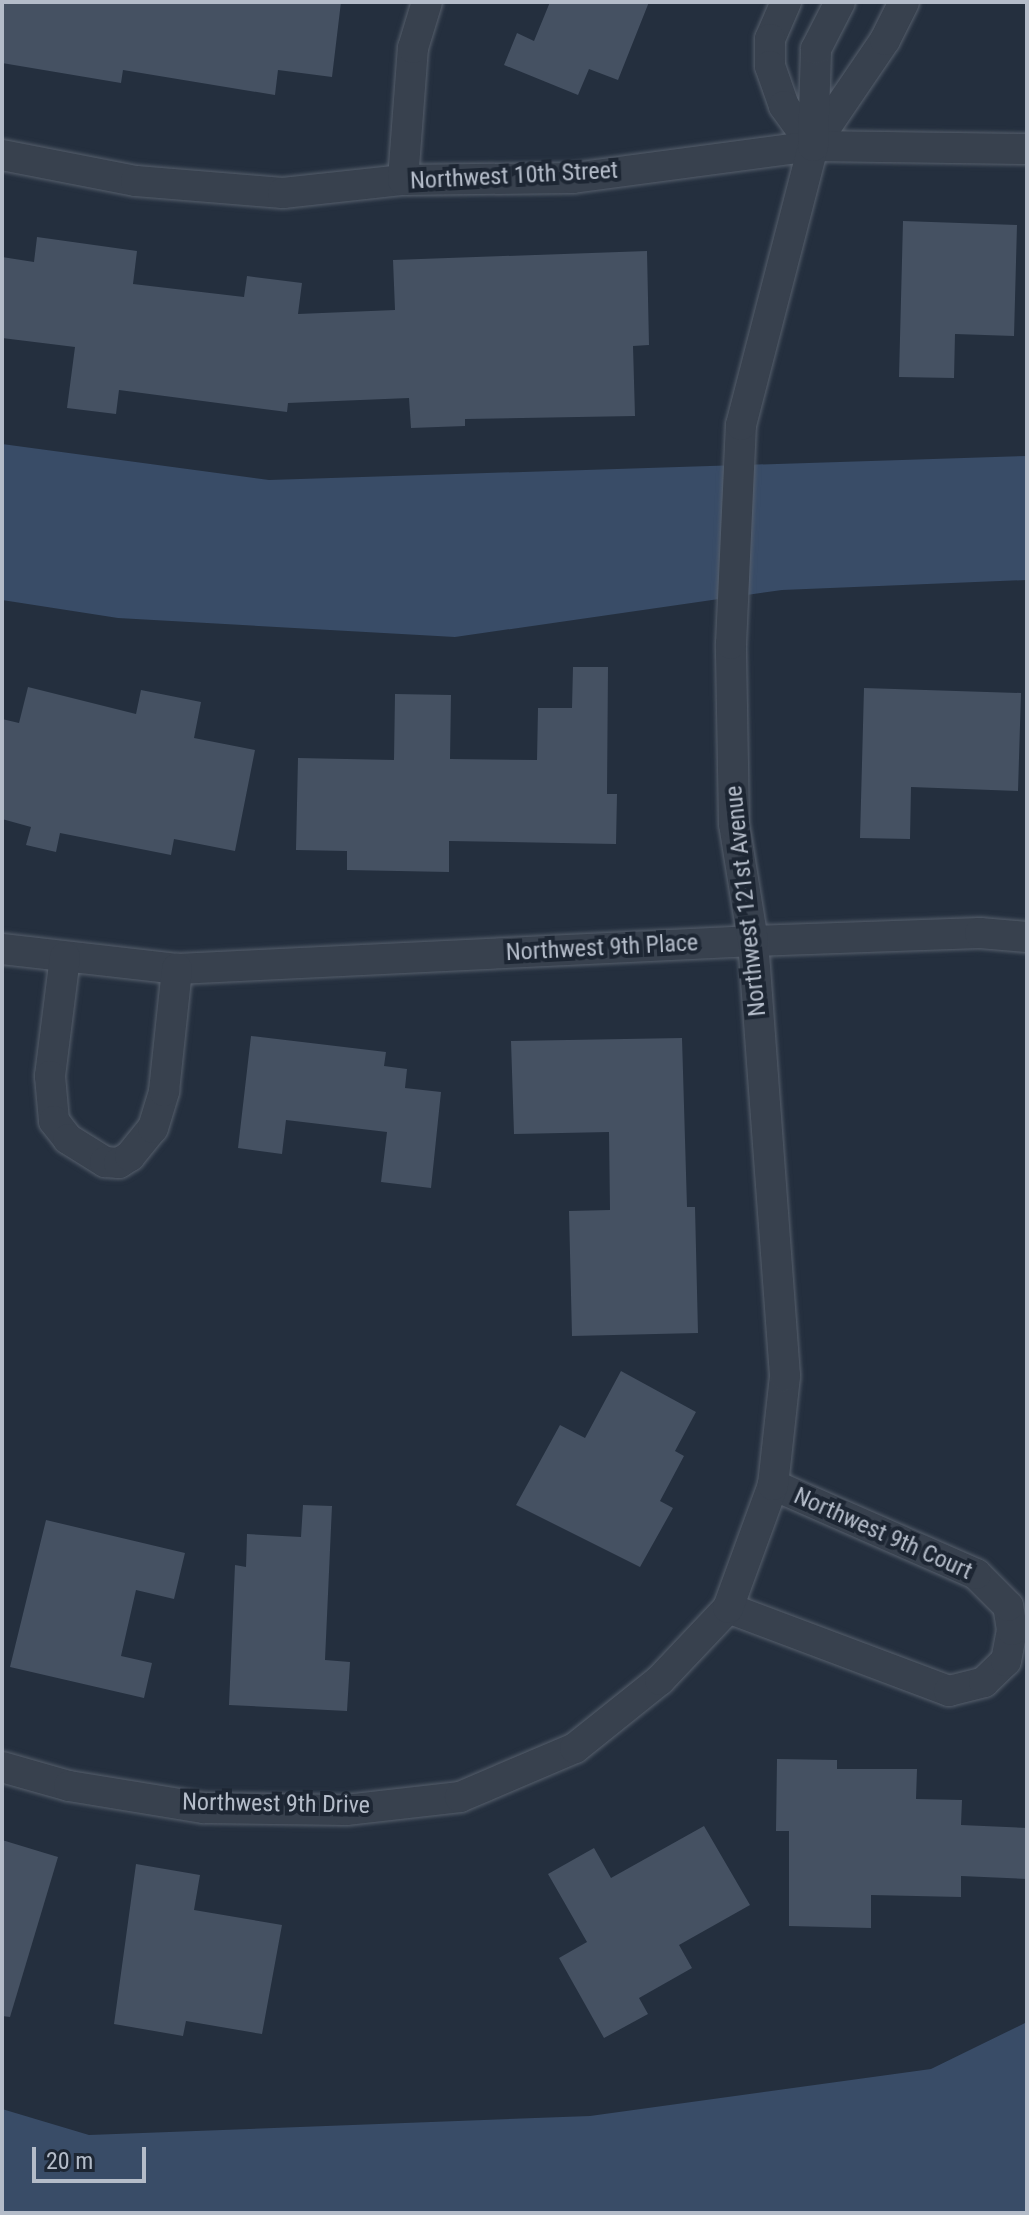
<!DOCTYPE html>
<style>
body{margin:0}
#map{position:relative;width:1029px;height:2215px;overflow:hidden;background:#242f3e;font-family:"Roboto Condensed",sans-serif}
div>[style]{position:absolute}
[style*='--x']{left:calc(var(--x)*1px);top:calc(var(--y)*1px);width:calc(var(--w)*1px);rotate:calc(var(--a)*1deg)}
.water>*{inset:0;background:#394c67}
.building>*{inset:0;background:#455162}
.roads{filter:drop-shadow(0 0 2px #565f6c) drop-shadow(0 0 2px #565f6c)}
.minor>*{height:30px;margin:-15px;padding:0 15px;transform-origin:15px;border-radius:15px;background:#38414e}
span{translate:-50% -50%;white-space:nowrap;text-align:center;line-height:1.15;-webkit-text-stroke:8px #1d2633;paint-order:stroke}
.street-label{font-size:24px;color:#b4bcc9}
.frame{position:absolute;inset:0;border:4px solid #b4bcc9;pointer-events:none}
.scale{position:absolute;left:32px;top:2147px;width:114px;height:36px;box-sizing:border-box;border:4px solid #b4bcc9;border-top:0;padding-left:10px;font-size:24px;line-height:28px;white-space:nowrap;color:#b4bcc9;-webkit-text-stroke:6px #1d2633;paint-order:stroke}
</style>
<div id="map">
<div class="water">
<i style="clip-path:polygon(2px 444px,269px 480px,1027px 456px,1027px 580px,782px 590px,455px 637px,118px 618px,2px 600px)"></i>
<i style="clip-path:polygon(1027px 2022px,1027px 2213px,2px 2213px,2px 2109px,89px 2135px,590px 2116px,931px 2069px)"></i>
</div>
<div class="building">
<i style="clip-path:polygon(2px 2px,341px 2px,332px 77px,278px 70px,275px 95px,123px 70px,121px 83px,2px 63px)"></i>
<i style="clip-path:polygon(550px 2px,649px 2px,618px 80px,589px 69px,578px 95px,504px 65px,517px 33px,534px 41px)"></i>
<i style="clip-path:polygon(903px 221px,1017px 225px,1014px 336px,955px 334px,954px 378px,899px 377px)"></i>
<i style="clip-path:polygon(37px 237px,137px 251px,133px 284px,244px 297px,247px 276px,302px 283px,298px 314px,395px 310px,393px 260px,647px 251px,649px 345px,633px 346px,635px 416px,465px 419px,465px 426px,411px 428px,409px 398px,288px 403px,287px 412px,119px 390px,116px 414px,67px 408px,75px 347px,2px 338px,2px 257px,34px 262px)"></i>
<i style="clip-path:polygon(573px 667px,608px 667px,607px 794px,617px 794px,616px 844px,449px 841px,449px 872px,347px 870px,347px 851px,296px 850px,298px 758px,394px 760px,395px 694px,451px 695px,450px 759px,537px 760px,538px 708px,572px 708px)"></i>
<i style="clip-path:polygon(28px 687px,136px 714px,141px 690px,201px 702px,194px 738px,255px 750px,235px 851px,174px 839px,171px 855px,60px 833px,56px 852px,26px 845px,31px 827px,2px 819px,2px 719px,19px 723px)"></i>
<i style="clip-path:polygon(864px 688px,1021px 693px,1018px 791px,911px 787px,910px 839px,860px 838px)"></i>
<i style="clip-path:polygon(251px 1036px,386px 1052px,384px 1066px,407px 1069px,405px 1088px,441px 1092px,431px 1188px,381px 1182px,387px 1132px,286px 1120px,282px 1154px,238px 1148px)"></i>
<i style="clip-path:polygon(682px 1038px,687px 1207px,695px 1207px,698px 1333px,572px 1336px,569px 1211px,610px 1210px,609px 1132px,514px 1134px,511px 1041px)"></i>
<i style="clip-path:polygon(621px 1371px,696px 1412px,675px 1451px,684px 1456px,660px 1501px,673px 1508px,640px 1567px,516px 1505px,560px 1425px,585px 1438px)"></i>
<i style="clip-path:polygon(303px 1505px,332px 1506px,325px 1660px,350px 1662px,347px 1711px,229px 1705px,235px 1565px,246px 1567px,247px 1534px,301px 1537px)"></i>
<i style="clip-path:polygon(46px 1520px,185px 1553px,174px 1599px,136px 1590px,121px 1656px,152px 1663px,144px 1698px,10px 1667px)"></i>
<i style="clip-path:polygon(777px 1759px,837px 1760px,837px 1769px,917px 1769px,916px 1799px,962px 1800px,961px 1825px,1027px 1828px,1027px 1879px,961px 1876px,961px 1897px,871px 1895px,871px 1928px,789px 1926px,789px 1831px,776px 1831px)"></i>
<i style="clip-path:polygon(704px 1826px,750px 1905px,679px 1945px,692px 1968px,639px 1998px,648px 2014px,604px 2038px,559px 1958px,587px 1942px,548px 1874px,594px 1848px,611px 1878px)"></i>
<i style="clip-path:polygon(2px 1840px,58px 1857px,10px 2017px,2px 2016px)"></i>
<i style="clip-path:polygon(136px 1864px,200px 1875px,194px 1910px,282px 1925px,262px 2034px,186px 2021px,183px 2036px,114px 2024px)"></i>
</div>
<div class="roads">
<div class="minor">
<i style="--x:786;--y:2;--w:40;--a:113.4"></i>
<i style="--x:770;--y:39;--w:27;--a:90"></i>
<i style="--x:770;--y:66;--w:42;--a:70.7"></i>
<i style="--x:784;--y:106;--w:49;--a:54.1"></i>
<i style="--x:813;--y:146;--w:128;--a:-55.8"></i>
<i style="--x:885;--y:40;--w:42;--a:-63.4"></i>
<i style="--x:2;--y:155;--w:136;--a:11"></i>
<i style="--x:136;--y:181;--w:147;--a:4.7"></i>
<i style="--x:283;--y:193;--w:121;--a:-6.2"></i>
<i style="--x:403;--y:180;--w:170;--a:-0.7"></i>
<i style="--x:573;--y:178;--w:242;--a:-7.6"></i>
<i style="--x:813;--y:146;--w:214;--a:0.8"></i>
<i style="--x:403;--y:180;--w:132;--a:-85.7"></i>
<i style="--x:413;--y:48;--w:48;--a:-73.1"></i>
<i style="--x:2;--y:949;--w:176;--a:6.5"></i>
<i style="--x:177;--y:969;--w:577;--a:-2.78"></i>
<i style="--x:753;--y:941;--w:227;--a:-2"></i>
<i style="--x:980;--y:933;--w:47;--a:4.9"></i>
<i style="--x:65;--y:957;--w:120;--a:97.2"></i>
<i style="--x:50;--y:1076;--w:45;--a:84.9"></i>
<i style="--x:54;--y:1121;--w:23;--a:52"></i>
<i style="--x:68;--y:1139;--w:44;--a:31.9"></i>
<i style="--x:105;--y:1162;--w:14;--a:4"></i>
<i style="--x:119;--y:1163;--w:13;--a:-32"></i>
<i style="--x:130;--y:1156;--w:36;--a:-51"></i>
<i style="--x:153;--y:1128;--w:39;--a:-73"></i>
<i style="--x:164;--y:1091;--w:123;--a:-83.9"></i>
<i style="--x:728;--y:1608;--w:236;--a:20.6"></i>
<i style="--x:949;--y:1691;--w:36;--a:-14"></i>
<i style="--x:984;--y:1682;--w:30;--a:-44"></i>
<i style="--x:1006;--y:1661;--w:32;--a:-79"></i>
<i style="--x:1012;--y:1630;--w:24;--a:-99"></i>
<i style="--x:1008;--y:1606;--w:45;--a:-135"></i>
<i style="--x:976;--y:1574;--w:222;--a:-156.3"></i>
<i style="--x:2;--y:1767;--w:70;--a:15.8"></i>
<i style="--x:69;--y:1786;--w:137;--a:9.3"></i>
<i style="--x:204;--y:1808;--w:142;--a:0.8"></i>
<i style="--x:346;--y:1810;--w:115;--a:-6.5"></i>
<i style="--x:460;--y:1797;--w:125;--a:-23.1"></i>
<i style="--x:575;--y:1748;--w:109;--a:-38.7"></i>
<i style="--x:660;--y:1680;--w:99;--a:-46.6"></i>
<i style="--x:728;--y:1608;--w:131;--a:-69.9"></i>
<i style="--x:773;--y:1485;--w:110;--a:-83.7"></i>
<i style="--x:785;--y:1376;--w:436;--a:-94.2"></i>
<i style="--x:753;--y:941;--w:119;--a:-99.2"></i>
<i style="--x:734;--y:824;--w:180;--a:-91"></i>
<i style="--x:731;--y:644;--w:219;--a:-87.4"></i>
<i style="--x:741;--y:425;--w:288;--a:-75.5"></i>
<i style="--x:813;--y:146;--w:97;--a:-88.2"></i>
<i style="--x:816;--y:49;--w:53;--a:-62.9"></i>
</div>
</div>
<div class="street-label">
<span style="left:514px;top:176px;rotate:-3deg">Northwest 10th Street</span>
<span style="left:746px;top:901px;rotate:-96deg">Northwest 121st Avenue</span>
<span style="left:602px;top:948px;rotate:-3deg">Northwest 9th Place</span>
<span style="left:883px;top:1534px;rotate:24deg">Northwest 9th Court</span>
<span style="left:276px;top:1804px;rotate:1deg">Northwest 9th Drive</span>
</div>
<div class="frame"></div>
<div class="scale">20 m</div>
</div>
